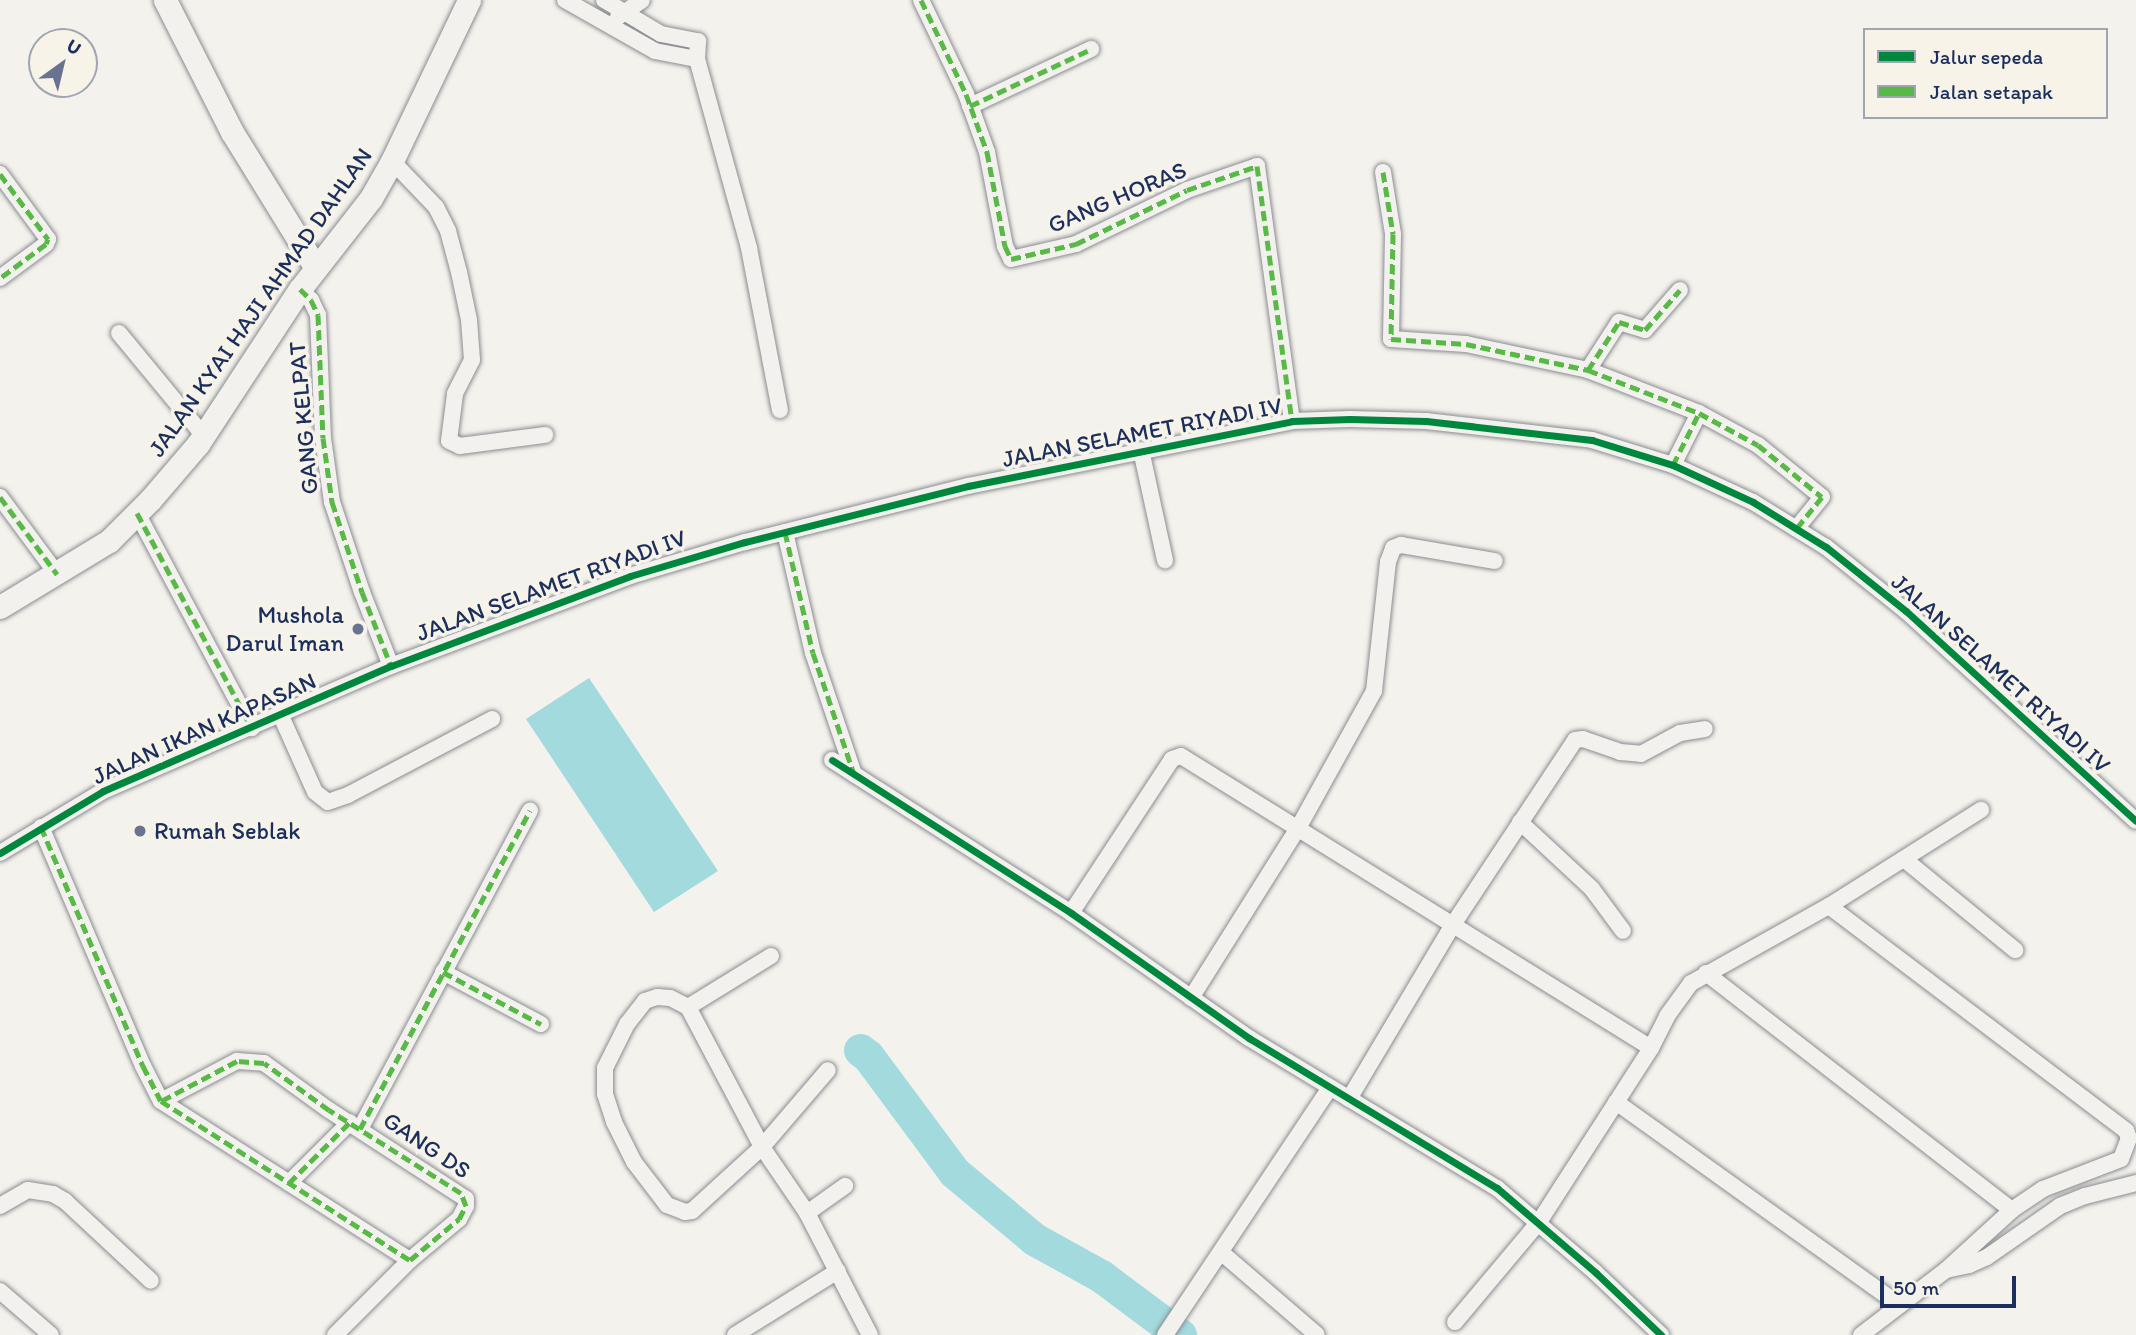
<!DOCTYPE html>
<style>
body{margin:0}
#map{position:relative;width:2136px;height:1335px;overflow:hidden;background:#f4f2ec;font-family:Itim,sans-serif}
div>[style]{position:absolute}
[style*='--x']{left:calc(var(--x)*1px);top:calc(var(--y)*1px);width:calc(var(--w)*1px);rotate:calc(var(--a)*1deg)}
.water>*{inset:0;background:#a2dade}
.river>*{height:33px;margin:-16.5px;padding:0 16.5px;transform-origin:16.5px;border-radius:16.5px;background:#a2dade}
.roads{filter:drop-shadow(0 0 2px #898c92) drop-shadow(0 0 2px #898c92)}
.street>*{height:16px;margin:-8px;padding:0 8px;transform-origin:8px;border-radius:8px;background:#f2f1ed}
.secondary>*{height:23px;margin:-11.5px;padding:0 11.5px;transform-origin:11.5px;border-radius:11.5px;background:#f2f1ed}
.quiet>*{height:5px;margin-top:-2.5px;transform-origin:0;background:repeating-linear-gradient(90deg,#58b947 0 10px,transparent 0 15px)}
.cycleway>*{height:7px;margin:-3.5px;padding:0 3.5px;transform-origin:3.5px;border-radius:3.5px;background:#00873e}
.dots>*{width:19px;height:19px;translate:-50% -50%;box-sizing:border-box;border:4px solid #f7f3e8;border-radius:50%}
span{translate:-50% -50%;white-space:nowrap;text-align:center;line-height:1.15;-webkit-text-stroke:7px #f7f3e8;paint-order:stroke}
.street-label{font-size:24px;color:#1b2f5e}
.poi-label{font-size:24px;color:#1b2f5e}
.right{translate:-100% -50%;text-align:right}
.left{translate:0 -50%;text-align:left}
.legend{position:absolute;left:1863px;top:28px;width:245px;height:91px;box-sizing:border-box;background:#f7f3e8;border:2px solid #9fa5b1;margin:0;padding:9px 12px;list-style:none;font-size:21px;color:#1b2f5e}
.legend li{display:flex;align-items:center;gap:14px;height:35px}
.legend b{width:35px;border:2px solid #9fa5b1}
.north{position:absolute;left:28px;top:28px;width:70px;height:70px;box-sizing:border-box;background:#f7f3e8;border:2px solid #9fa5b1;border-radius:50%;rotate:34deg;font-size:19px;font-weight:700;line-height:28px;text-align:center;color:#1b2f5e}
.north::after{content:'';display:block;margin:auto;width:24px;height:32px;background:#677390;clip-path:polygon(50% 0,100% 100%,50% 72%,0 100%)}
.scale{position:absolute;left:1880px;top:1276px;width:136px;height:32px;box-sizing:border-box;border:4px solid #1b2f5e;border-top:0;padding-left:9px;font-size:21px;line-height:24px;white-space:nowrap;color:#1b2f5e;-webkit-text-stroke:5px #f7f3e8;paint-order:stroke}
</style>
<div id="map">
<div class="water">
<i style="clip-path:polygon(589px 678px,718px 871px,654px 912px,526px 719px)"></i>
</div>
<div class="river">
<i style="--x:860;--y:1050;--w:10;--a:37"></i>
<i style="--x:868;--y:1056;--w:144;--a:53.4"></i>
<i style="--x:954;--y:1172;--w:104;--a:39.9"></i>
<i style="--x:1034;--y:1239;--w:77;--a:28.9"></i>
<i style="--x:1101;--y:1276;--w:99;--a:36.8"></i>
</div>
<div class="roads">
<div class="street">
<i style="--x:565;--y:0;--w:103;--a:29.5"></i>
<i style="--x:655;--y:51;--w:43;--a:10.8"></i>
<i style="--x:604;--y:0;--w:66;--a:30.8"></i>
<i style="--x:661;--y:34;--w:38;--a:11"></i>
<i style="--x:698;--y:41;--w:18;--a:93"></i>
<i style="--x:697;--y:59;--w:196;--a:74.6"></i>
<i style="--x:749;--y:248;--w:165;--a:79.2"></i>
<i style="--x:921;--y:0;--w:104;--a:64.4"></i>
<i style="--x:966;--y:94;--w:62;--a:70.1"></i>
<i style="--x:987;--y:152;--w:96;--a:79.2"></i>
<i style="--x:1005;--y:246;--w:14;--a:65"></i>
<i style="--x:1011;--y:259;--w:67;--a:-13"></i>
<i style="--x:1076;--y:244;--w:123;--a:-25.9"></i>
<i style="--x:1187;--y:190;--w:74;--a:-18.9"></i>
<i style="--x:1257;--y:166;--w:257;--a:82.2"></i>
<i style="--x:618;--y:17;--w:29;--a:-35"></i>
<i style="--x:970;--y:106;--w:134;--a:-25.2"></i>
<i style="--x:392;--y:161;--w:64;--a:46.3"></i>
<i style="--x:436;--y:207;--w:27;--a:63"></i>
<i style="--x:448;--y:231;--w:42;--a:75"></i>
<i style="--x:459;--y:272;--w:49;--a:78.2"></i>
<i style="--x:469;--y:320;--w:40;--a:85.7"></i>
<i style="--x:472;--y:360;--w:38;--a:117"></i>
<i style="--x:455;--y:394;--w:47;--a:97.3"></i>
<i style="--x:449;--y:441;--w:12;--a:24"></i>
<i style="--x:460;--y:446;--w:86;--a:-7.4"></i>
<i style="--x:1383;--y:172;--w:63;--a:80.8"></i>
<i style="--x:1393;--y:234;--w:105;--a:91.1"></i>
<i style="--x:1391;--y:339;--w:75;--a:3.8"></i>
<i style="--x:1466;--y:344;--w:125;--a:12"></i>
<i style="--x:1588;--y:370;--w:119;--a:21.2"></i>
<i style="--x:1699;--y:413;--w:67;--a:28.5"></i>
<i style="--x:1758;--y:445;--w:82;--a:39.1"></i>
<i style="--x:1822;--y:497;--w:41;--a:129.1"></i>
<i style="--x:0;--y:174;--w:81;--a:53.6"></i>
<i style="--x:48;--y:239;--w:5;--a:112"></i>
<i style="--x:46;--y:244;--w:57;--a:143.5"></i>
<i style="--x:300;--y:289;--w:16;--a:45"></i>
<i style="--x:311;--y:300;--w:17;--a:65"></i>
<i style="--x:318;--y:315;--w:123;--a:87.7"></i>
<i style="--x:323;--y:438;--w:65;--a:82"></i>
<i style="--x:332;--y:502;--w:95;--a:71.6"></i>
<i style="--x:362;--y:592;--w:79;--a:68.6"></i>
<i style="--x:119;--y:333;--w:132;--a:50.5"></i>
<i style="--x:1588;--y:370;--w:57;--a:-57.1"></i>
<i style="--x:1619;--y:322;--w:27;--a:17"></i>
<i style="--x:1645;--y:330;--w:53;--a:-48.8"></i>
<i style="--x:1141;--y:450;--w:113;--a:77.7"></i>
<i style="--x:1673;--y:465;--w:58;--a:-63.4"></i>
<i style="--x:0;--y:497;--w:96;--a:53.5"></i>
<i style="--x:137;--y:513;--w:244;--a:61.9"></i>
<i style="--x:785;--y:532;--w:124;--a:77"></i>
<i style="--x:813;--y:653;--w:128;--a:71.3"></i>
<i style="--x:281;--y:716;--w:83;--a:65.9"></i>
<i style="--x:315;--y:792;--w:16;--a:38"></i>
<i style="--x:328;--y:802;--w:21;--a:-19"></i>
<i style="--x:348;--y:795;--w:163;--a:-27.8"></i>
<i style="--x:832;--y:760;--w:284;--a:32.6"></i>
<i style="--x:1071;--y:913;--w:218;--a:35.1"></i>
<i style="--x:1249;--y:1038;--w:290;--a:31.2"></i>
<i style="--x:1497;--y:1188;--w:130;--a:40.6"></i>
<i style="--x:1596;--y:1273;--w:90;--a:43.6"></i>
<i style="--x:1520;--y:822;--w:98;--a:42.9"></i>
<i style="--x:1592;--y:889;--w:52;--a:53.6"></i>
<i style="--x:41;--y:827;--w:260;--a:66.9"></i>
<i style="--x:143;--y:1066;--w:39;--a:63"></i>
<i style="--x:161;--y:1101;--w:295;--a:32.6"></i>
<i style="--x:0;--y:853;--w:120;--a:-31"></i>
<i style="--x:103;--y:791;--w:314;--a:-23.5"></i>
<i style="--x:391;--y:666;--w:255;--a:-20.6"></i>
<i style="--x:630;--y:576;--w:120;--a:-16.5"></i>
<i style="--x:745;--y:542;--w:230;--a:-14.1"></i>
<i style="--x:968;--y:486;--w:330;--a:-11.3"></i>
<i style="--x:1292;--y:421;--w:58;--a:-2"></i>
<i style="--x:1350;--y:419;--w:76;--a:1.5"></i>
<i style="--x:1426;--y:421;--w:167;--a:6.5"></i>
<i style="--x:1592;--y:440;--w:85;--a:17.2"></i>
<i style="--x:1673;--y:465;--w:88;--a:24.8"></i>
<i style="--x:1753;--y:502;--w:86;--a:31.7"></i>
<i style="--x:1826;--y:547;--w:102;--a:38.7"></i>
<i style="--x:1906;--y:611;--w:311;--a:42.4"></i>
<i style="--x:1904;--y:859;--w:144;--a:39.3"></i>
<i style="--x:1829;--y:906;--w:373;--a:37.1"></i>
<i style="--x:2126;--y:1131;--w:8;--a:67"></i>
<i style="--x:2129;--y:1138;--w:22;--a:111"></i>
<i style="--x:2121;--y:1159;--w:84;--a:159"></i>
<i style="--x:2043;--y:1189;--w:37;--a:146"></i>
<i style="--x:2012;--y:1210;--w:89;--a:137.7"></i>
<i style="--x:1946;--y:1270;--w:107;--a:142.6"></i>
<i style="--x:1071;--y:913;--w:184;--a:-56.7"></i>
<i style="--x:1172;--y:759;--w:9;--a:-18"></i>
<i style="--x:1181;--y:756;--w:553;--a:31.85"></i>
<i style="--x:771;--y:956;--w:97;--a:148.4"></i>
<i style="--x:688;--y:1007;--w:20;--a:-153"></i>
<i style="--x:670;--y:998;--w:13;--a:-176"></i>
<i style="--x:657;--y:997;--w:13;--a:162"></i>
<i style="--x:645;--y:1001;--w:29;--a:128"></i>
<i style="--x:627;--y:1024;--w:49;--a:116.6"></i>
<i style="--x:605;--y:1068;--w:26;--a:90"></i>
<i style="--x:605;--y:1094;--w:29;--a:72"></i>
<i style="--x:614;--y:1122;--w:45;--a:63.4"></i>
<i style="--x:634;--y:1162;--w:54;--a:52.5"></i>
<i style="--x:667;--y:1205;--w:19;--a:21"></i>
<i style="--x:685;--y:1212;--w:7;--a:-8"></i>
<i style="--x:692;--y:1211;--w:95;--a:-42.4"></i>
<i style="--x:762;--y:1147;--w:101;--a:-49.4"></i>
<i style="--x:443;--y:972;--w:111;--a:28"></i>
<i style="--x:1706;--y:973;--w:387;--a:37.8"></i>
<i style="--x:1191;--y:998;--w:199;--a:-57.8"></i>
<i style="--x:1297;--y:830;--w:159;--a:-61"></i>
<i style="--x:1374;--y:691;--w:130;--a:-83.8"></i>
<i style="--x:1388;--y:562;--w:15;--a:-70"></i>
<i style="--x:1393;--y:548;--w:9;--a:-21"></i>
<i style="--x:1401;--y:545;--w:95;--a:9.7"></i>
<i style="--x:688;--y:1007;--w:158;--a:62.1"></i>
<i style="--x:762;--y:1147;--w:80;--a:55.7"></i>
<i style="--x:807;--y:1213;--w:137;--a:62.7"></i>
<i style="--x:1349;--y:1099;--w:201;--a:-59.2"></i>
<i style="--x:1452;--y:926;--w:223;--a:-56.5"></i>
<i style="--x:1575;--y:740;--w:8;--a:-7"></i>
<i style="--x:1583;--y:739;--w:39;--a:19"></i>
<i style="--x:1620;--y:752;--w:21;--a:5"></i>
<i style="--x:1641;--y:754;--w:44;--a:-28.3"></i>
<i style="--x:1680;--y:733;--w:25;--a:-9"></i>
<i style="--x:161;--y:1101;--w:86;--a:-27.8"></i>
<i style="--x:237;--y:1061;--w:27;--a:4"></i>
<i style="--x:264;--y:1063;--w:80;--a:35.9"></i>
<i style="--x:329;--y:1110;--w:163;--a:33"></i>
<i style="--x:466;--y:1199;--w:7;--a:90"></i>
<i style="--x:466;--y:1206;--w:15;--a:118"></i>
<i style="--x:459;--y:1219;--w:64;--a:140.1"></i>
<i style="--x:410;--y:1260;--w:106;--a:135"></i>
<i style="--x:1616;--y:1102;--w:349;--a:35.6"></i>
<i style="--x:360;--y:1129;--w:361;--a:-61.9"></i>
<i style="--x:289;--y:1183;--w:86;--a:-45"></i>
<i style="--x:0;--y:1206;--w:32;--a:-30"></i>
<i style="--x:28;--y:1190;--w:25;--a:9"></i>
<i style="--x:53;--y:1194;--w:14;--a:30"></i>
<i style="--x:65;--y:1201;--w:117;--a:42.9"></i>
<i style="--x:807;--y:1213;--w:47;--a:-35.4"></i>
<i style="--x:1222;--y:1253;--w:125;--a:40.8"></i>
<i style="--x:1946;--y:1270;--w:24;--a:-12"></i>
<i style="--x:1969;--y:1265;--w:20;--a:-24"></i>
<i style="--x:1987;--y:1257;--w:89;--a:-34.9"></i>
<i style="--x:2060;--y:1206;--w:27;--a:-22"></i>
<i style="--x:2085;--y:1196;--w:53;--a:-14.3"></i>
<i style="--x:0;--y:1291;--w:67;--a:40.8"></i>
<i style="--x:1455;--y:1322;--w:131;--a:-50"></i>
<i style="--x:1539;--y:1222;--w:207;--a:-57.2"></i>
<i style="--x:1651;--y:1048;--w:36;--a:-63"></i>
<i style="--x:1667;--y:1016;--w:41;--a:-54"></i>
<i style="--x:1691;--y:983;--w:158;--a:-29.2"></i>
<i style="--x:1829;--y:906;--w:180;--a:-32.3"></i>
<i style="--x:735;--y:1335;--w:121;--a:-31.9"></i>
<i style="--x:1165;--y:1335;--w:297;--a:-56.3"></i>
</div>
<div class="secondary">
<i style="--x:165;--y:0;--w:148;--a:63.1"></i>
<i style="--x:232;--y:132;--w:160;--a:58.3"></i>
<i style="--x:0;--y:607;--w:127;--a:-31.2"></i>
<i style="--x:109;--y:541;--w:58;--a:-45"></i>
<i style="--x:150;--y:500;--w:74;--a:-49.4"></i>
<i style="--x:198;--y:444;--w:186;--a:-56.7"></i>
<i style="--x:300;--y:289;--w:115;--a:-52"></i>
<i style="--x:371;--y:198;--w:43;--a:-60.4"></i>
<i style="--x:392;--y:161;--w:178;--a:-64.4"></i>
</div>
</div>
<div class="quiet">
<i style="--x:921;--y:0;--w:104;--a:64.4"></i>
<i style="--x:966;--y:94;--w:62;--a:70.1"></i>
<i style="--x:987;--y:152;--w:96;--a:79.2"></i>
<i style="--x:1005;--y:246;--w:14;--a:65"></i>
<i style="--x:1011;--y:259;--w:67;--a:-13"></i>
<i style="--x:1076;--y:244;--w:123;--a:-25.9"></i>
<i style="--x:1187;--y:190;--w:74;--a:-18.9"></i>
<i style="--x:1257;--y:166;--w:257;--a:82.2"></i>
<i style="--x:970;--y:106;--w:134;--a:-25.2"></i>
<i style="--x:1383;--y:172;--w:63;--a:80.8"></i>
<i style="--x:1393;--y:234;--w:105;--a:91.1"></i>
<i style="--x:1391;--y:339;--w:75;--a:3.8"></i>
<i style="--x:1466;--y:344;--w:125;--a:12"></i>
<i style="--x:1588;--y:370;--w:119;--a:21.2"></i>
<i style="--x:1699;--y:413;--w:67;--a:28.5"></i>
<i style="--x:1758;--y:445;--w:82;--a:39.1"></i>
<i style="--x:1822;--y:497;--w:41;--a:129.1"></i>
<i style="--x:0;--y:174;--w:81;--a:53.6"></i>
<i style="--x:48;--y:239;--w:5;--a:112"></i>
<i style="--x:46;--y:244;--w:57;--a:143.5"></i>
<i style="--x:300;--y:289;--w:16;--a:45"></i>
<i style="--x:311;--y:300;--w:17;--a:65"></i>
<i style="--x:318;--y:315;--w:123;--a:87.7"></i>
<i style="--x:323;--y:438;--w:65;--a:82"></i>
<i style="--x:332;--y:502;--w:95;--a:71.6"></i>
<i style="--x:362;--y:592;--w:79;--a:68.6"></i>
<i style="--x:1588;--y:370;--w:57;--a:-57.1"></i>
<i style="--x:1619;--y:322;--w:27;--a:17"></i>
<i style="--x:1645;--y:330;--w:53;--a:-48.8"></i>
<i style="--x:1673;--y:465;--w:58;--a:-63.4"></i>
<i style="--x:0;--y:497;--w:96;--a:53.5"></i>
<i style="--x:137;--y:513;--w:244;--a:61.9"></i>
<i style="--x:785;--y:532;--w:124;--a:77"></i>
<i style="--x:813;--y:653;--w:128;--a:71.3"></i>
<i style="--x:41;--y:827;--w:260;--a:66.9"></i>
<i style="--x:143;--y:1066;--w:39;--a:63"></i>
<i style="--x:161;--y:1101;--w:295;--a:32.6"></i>
<i style="--x:410;--y:1260;--w:64;--a:-39.9"></i>
<i style="--x:459;--y:1219;--w:15;--a:-62"></i>
<i style="--x:466;--y:1206;--w:14;--a:-111"></i>
<i style="--x:461;--y:1193;--w:156;--a:-147.8"></i>
<i style="--x:329;--y:1110;--w:80;--a:-144.1"></i>
<i style="--x:264;--y:1063;--w:27;--a:-176"></i>
<i style="--x:237;--y:1061;--w:86;--a:152.2"></i>
<i style="--x:443;--y:972;--w:111;--a:28"></i>
<i style="--x:360;--y:1129;--w:361;--a:-61.9"></i>
<i style="--x:289;--y:1183;--w:86;--a:-45"></i>
</div>
<div class="cycleway">
<i style="--x:832;--y:760;--w:284;--a:32.6"></i>
<i style="--x:1071;--y:913;--w:218;--a:35.1"></i>
<i style="--x:1249;--y:1038;--w:290;--a:31.2"></i>
<i style="--x:1497;--y:1188;--w:130;--a:40.6"></i>
<i style="--x:1596;--y:1273;--w:90;--a:43.6"></i>
<i style="--x:0;--y:853;--w:120;--a:-31"></i>
<i style="--x:103;--y:791;--w:314;--a:-23.5"></i>
<i style="--x:391;--y:666;--w:255;--a:-20.6"></i>
<i style="--x:630;--y:576;--w:120;--a:-16.5"></i>
<i style="--x:745;--y:542;--w:230;--a:-14.1"></i>
<i style="--x:968;--y:486;--w:330;--a:-11.3"></i>
<i style="--x:1292;--y:421;--w:58;--a:-2"></i>
<i style="--x:1350;--y:419;--w:76;--a:1.5"></i>
<i style="--x:1426;--y:421;--w:167;--a:6.5"></i>
<i style="--x:1592;--y:440;--w:85;--a:17.2"></i>
<i style="--x:1673;--y:465;--w:88;--a:24.8"></i>
<i style="--x:1753;--y:502;--w:86;--a:31.7"></i>
<i style="--x:1826;--y:547;--w:102;--a:38.7"></i>
<i style="--x:1906;--y:611;--w:311;--a:42.4"></i>
</div>
<div class="dots">
<i style="left:358px;top:629px;background:#677390"></i>
<i style="left:140px;top:831px;background:#677390"></i>
</div>
<div class="street-label">
<span style="left:1117px;top:197px;rotate:-23deg">GANG HORAS</span>
<span style="left:260px;top:302px;rotate:-55deg">JALAN KYAI HAJI AHMAD DAHLAN</span>
<span style="left:303px;top:418px;rotate:-95deg">GANG KELPAT</span>
<span style="left:1142px;top:432px;rotate:-11deg">JALAN SELAMET RIYADI IV</span>
<span style="left:551px;top:585px;rotate:-20deg">JALAN SELAMET RIYADI IV</span>
<span style="left:2001px;top:673px;rotate:42deg">JALAN SELAMET RIYADI IV</span>
<span style="left:204px;top:728px;rotate:-24deg">JALAN IKAN KAPASAN</span>
<span style="left:427px;top:1145px;rotate:34deg">GANG DS</span>
</div>
<div class="poi-label">
<span class="right" style="left:344px;top:629px">Mushola<br>Darul Iman</span>
<span class="left" style="left:154px;top:831px">Rumah Seblak</span>
</div>
<ul class="legend">
<li><b style="height:9px;background:#00873e"></b>Jalur sepeda</li>
<li><b style="height:9px;background:#58b947"></b>Jalan setapak</li>
</ul>
<div class="north">U</div>
<div class="scale">50 m</div>
</div>
